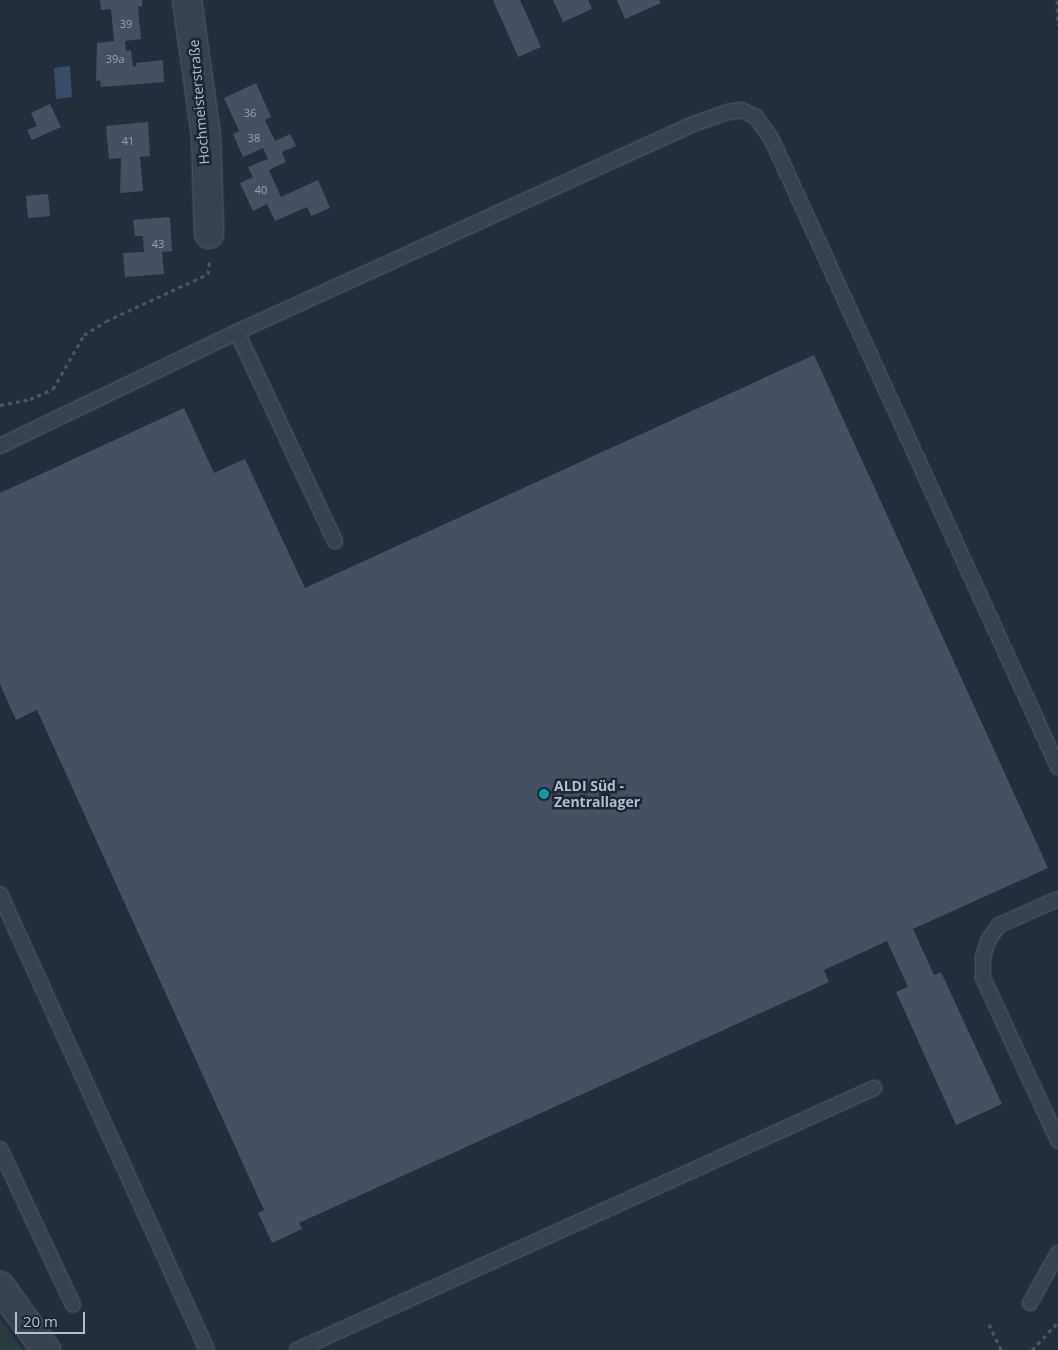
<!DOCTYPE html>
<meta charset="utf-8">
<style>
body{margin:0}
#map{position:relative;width:1058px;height:1350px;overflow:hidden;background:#242f3e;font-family:"Open Sans",sans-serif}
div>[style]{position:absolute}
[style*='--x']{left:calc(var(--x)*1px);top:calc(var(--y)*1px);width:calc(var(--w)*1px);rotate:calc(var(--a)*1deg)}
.green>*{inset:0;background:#263c3f}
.water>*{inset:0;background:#394c67}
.building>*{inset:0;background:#455162}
.path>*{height:3px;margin-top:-1.5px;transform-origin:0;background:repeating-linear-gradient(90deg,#44595c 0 4px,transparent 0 8px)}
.roads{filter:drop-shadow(0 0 1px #565f6c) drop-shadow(0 0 1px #565f6c)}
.lane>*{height:14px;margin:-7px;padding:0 7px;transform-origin:7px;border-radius:7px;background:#38414e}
.street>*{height:28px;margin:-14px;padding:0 14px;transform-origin:14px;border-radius:14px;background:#38414e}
.dots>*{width:14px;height:14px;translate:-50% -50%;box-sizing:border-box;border:2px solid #1d2633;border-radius:50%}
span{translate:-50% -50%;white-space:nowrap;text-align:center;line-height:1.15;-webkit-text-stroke:5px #1d2633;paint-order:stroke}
.number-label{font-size:11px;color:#98a1af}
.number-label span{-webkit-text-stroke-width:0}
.street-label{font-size:14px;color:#b4bcc9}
.poi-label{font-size:14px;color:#b4bcc9;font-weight:700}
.left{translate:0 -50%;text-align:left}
.scale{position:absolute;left:15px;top:1312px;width:70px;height:22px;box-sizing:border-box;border:2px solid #b4bcc9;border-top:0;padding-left:6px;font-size:15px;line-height:18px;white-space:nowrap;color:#b4bcc9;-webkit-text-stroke:4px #1d2633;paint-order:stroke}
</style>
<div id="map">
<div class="green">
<i style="clip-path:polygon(0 1318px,23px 1350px,0 1350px)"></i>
</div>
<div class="water">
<i style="clip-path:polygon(70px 66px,72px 97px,56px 99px,54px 68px)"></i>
</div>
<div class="building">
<i style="clip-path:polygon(100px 0,142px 0,142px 6px,138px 7px,141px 39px,125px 41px,126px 51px,131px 50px,133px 67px,136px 66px,136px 63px,163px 60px,164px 82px,101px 87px,100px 80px,96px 81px,97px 43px,114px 41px,111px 9px,101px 10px)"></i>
<i style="clip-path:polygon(493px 0,520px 0,541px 47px,518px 57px)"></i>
<i style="clip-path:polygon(553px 0,588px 0,592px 9px,563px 22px)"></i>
<i style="clip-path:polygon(617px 0,659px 0,661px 3px,625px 19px)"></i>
<i style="clip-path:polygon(256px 83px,271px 117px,265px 120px,275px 141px,290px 134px,296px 146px,282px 152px,286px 162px,269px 170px,281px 197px,318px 180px,330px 208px,311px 216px,307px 207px,275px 221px,267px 204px,253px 211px,240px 183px,253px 177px,248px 167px,268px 159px,263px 148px,243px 157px,233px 134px,239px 131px,224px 98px)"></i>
<i style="clip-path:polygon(50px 104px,61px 127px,32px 140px,27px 130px,37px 126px,31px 113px)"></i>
<i style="clip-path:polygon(148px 122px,150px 156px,140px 157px,143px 191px,120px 193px,121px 158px,109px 159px,106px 126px)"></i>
<i style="clip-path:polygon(48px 194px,50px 216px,28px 218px,26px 196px)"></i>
<i style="clip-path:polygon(170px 217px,172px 251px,162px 252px,164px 274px,125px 277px,123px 253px,144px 252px,143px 236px,135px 236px,133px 220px)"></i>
<i style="clip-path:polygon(814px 355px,1048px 868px,913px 929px,934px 975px,941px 972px,1002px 1104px,956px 1125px,896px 992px,908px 987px,887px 941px,824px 970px,829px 982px,299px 1223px,302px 1229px,272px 1243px,258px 1213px,264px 1210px,37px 710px,16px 720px,0 684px,0 493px,184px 408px,214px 473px,245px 459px,305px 588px)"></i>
</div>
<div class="path">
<i style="--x:1057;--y:0;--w:25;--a:88"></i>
<i style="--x:0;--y:405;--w:31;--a:-11"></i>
<i style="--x:30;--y:399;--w:25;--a:-23"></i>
<i style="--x:53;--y:389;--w:62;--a:-60.1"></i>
<i style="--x:84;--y:335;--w:26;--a:-32"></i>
<i style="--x:106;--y:321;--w:112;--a:-24.7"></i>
<i style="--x:208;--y:274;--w:16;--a:-83"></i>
<i style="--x:989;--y:1324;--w:29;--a:65"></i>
<i style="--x:1032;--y:1350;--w:38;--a:-47"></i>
</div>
<div class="roads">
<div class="lane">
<i style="--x:237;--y:332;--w:231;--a:64.9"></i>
<i style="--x:0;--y:446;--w:263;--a:-25.7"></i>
<i style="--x:237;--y:332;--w:496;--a:-24.5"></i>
<i style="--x:688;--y:126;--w:42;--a:-19.3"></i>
<i style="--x:728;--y:112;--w:13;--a:-9"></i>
<i style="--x:741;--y:110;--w:17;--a:25"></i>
<i style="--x:756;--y:117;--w:28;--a:55"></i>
<i style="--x:772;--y:140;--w:689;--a:65.48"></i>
<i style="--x:0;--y:894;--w:501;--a:65.58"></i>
<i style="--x:1058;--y:899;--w:64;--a:156.2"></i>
<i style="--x:999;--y:925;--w:19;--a:125"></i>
<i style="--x:988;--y:941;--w:17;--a:107"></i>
<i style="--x:983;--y:957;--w:21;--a:90"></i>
<i style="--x:983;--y:978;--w:179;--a:65.2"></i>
<i style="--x:0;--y:1149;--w:172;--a:64.9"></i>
<i style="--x:1030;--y:1303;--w:57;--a:-60.8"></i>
<i style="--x:297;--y:1350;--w:634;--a:-24.42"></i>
</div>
<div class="street">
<i style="--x:187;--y:0;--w:137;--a:82"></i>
<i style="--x:206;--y:136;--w:98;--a:88.2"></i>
<i style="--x:0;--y:1286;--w:79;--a:54.3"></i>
</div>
</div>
<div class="dots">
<i style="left:544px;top:794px;background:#0f9aa8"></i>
</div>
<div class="number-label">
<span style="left:126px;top:24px">39</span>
<span style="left:115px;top:59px">39a</span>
<span style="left:250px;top:113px">36</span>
<span style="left:254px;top:138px">38</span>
<span style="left:128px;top:141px">41</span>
<span style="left:261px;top:190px">40</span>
<span style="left:158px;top:244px">43</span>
</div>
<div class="street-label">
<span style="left:199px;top:102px;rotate:-95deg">Hochmeisterstraße</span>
</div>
<div class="poi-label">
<span class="left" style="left:554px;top:794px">ALDI Süd -<br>Zentrallager</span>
</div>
<div class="scale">20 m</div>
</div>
